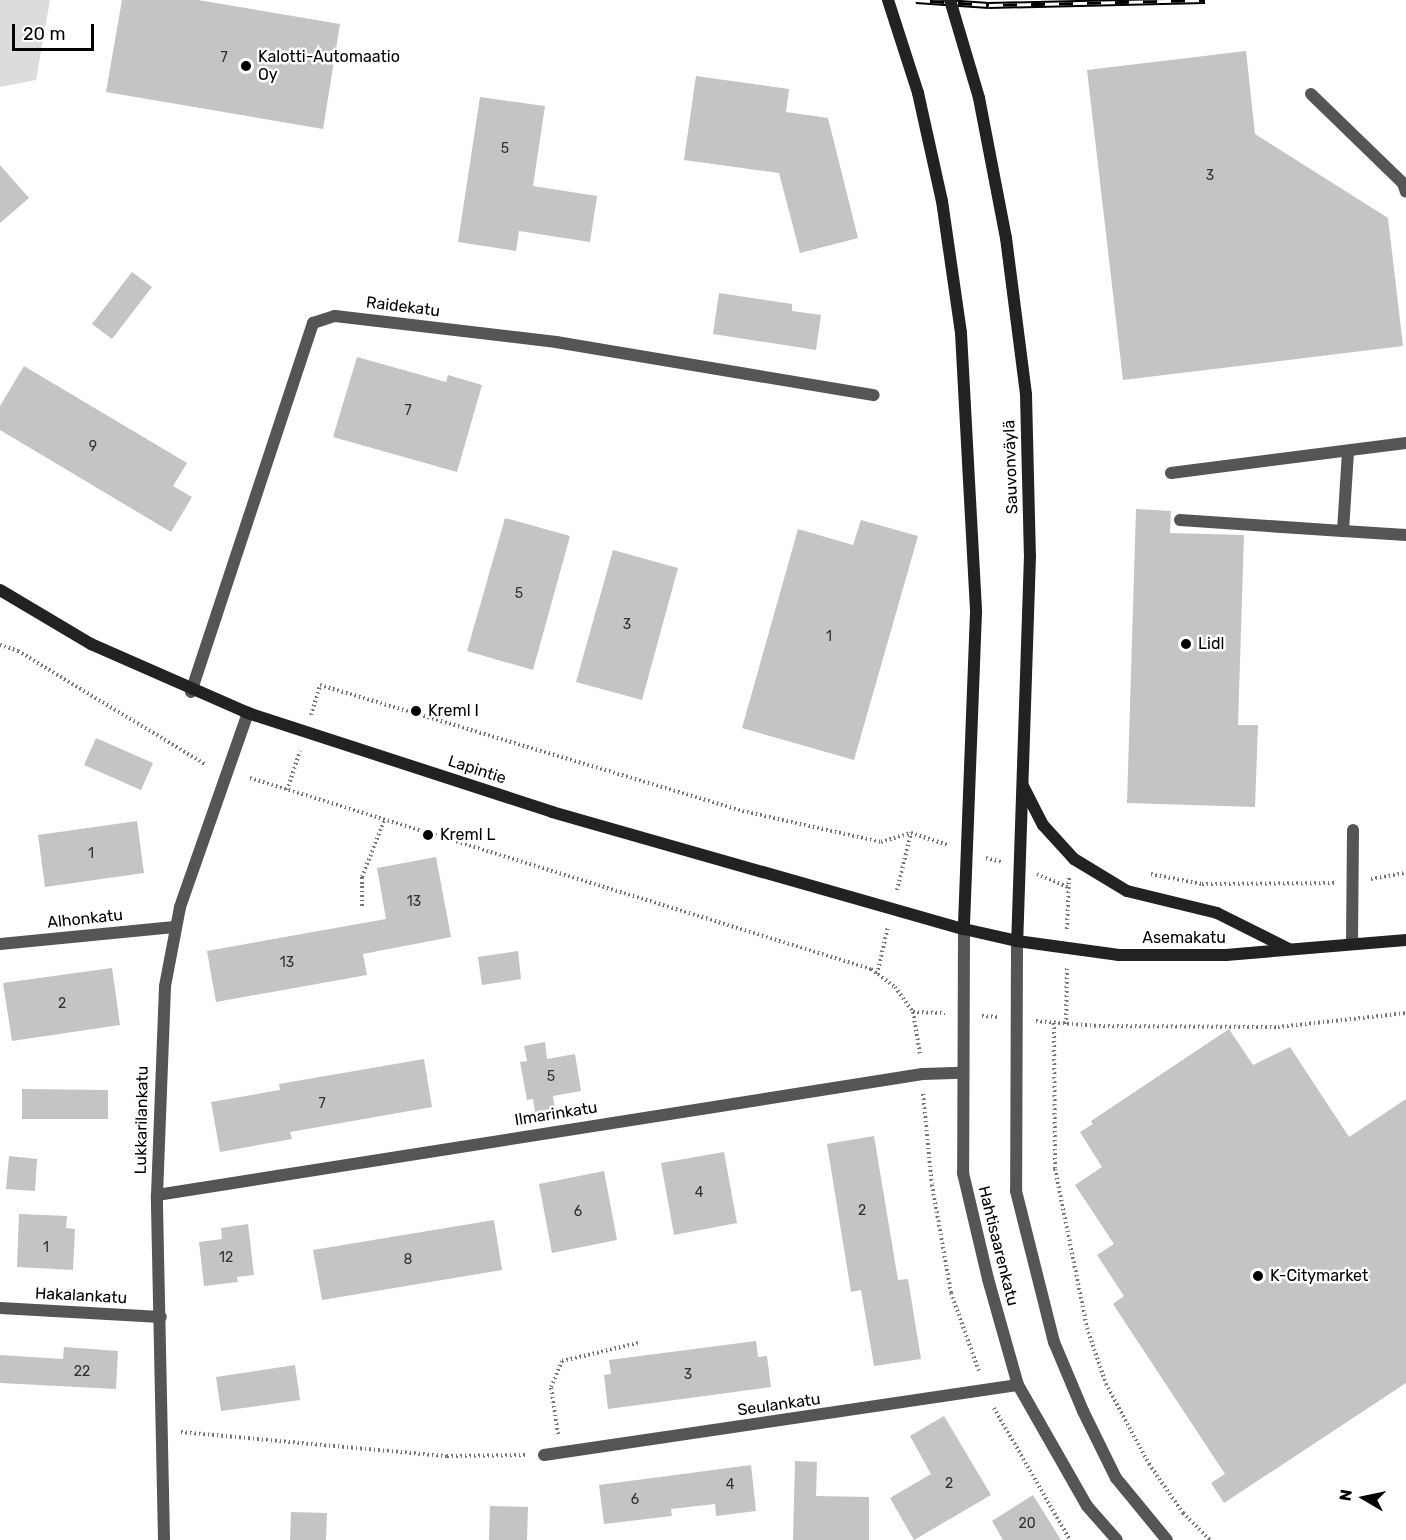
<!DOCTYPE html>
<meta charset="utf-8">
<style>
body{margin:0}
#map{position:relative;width:1406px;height:1540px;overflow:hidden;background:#fff;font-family:Rubik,sans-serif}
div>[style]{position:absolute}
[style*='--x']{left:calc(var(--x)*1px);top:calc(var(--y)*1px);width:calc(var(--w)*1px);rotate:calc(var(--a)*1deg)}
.green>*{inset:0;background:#dcdcdc}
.building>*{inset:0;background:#c4c4c4}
.path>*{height:4px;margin-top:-2px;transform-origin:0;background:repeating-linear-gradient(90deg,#777 0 1.5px,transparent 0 4.5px)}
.service>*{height:12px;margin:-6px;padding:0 6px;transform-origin:6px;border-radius:6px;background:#555}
.minor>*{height:12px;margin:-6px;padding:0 6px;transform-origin:6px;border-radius:6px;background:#555}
.secondary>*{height:12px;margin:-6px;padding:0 6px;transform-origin:6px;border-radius:6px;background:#222}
.rail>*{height:7px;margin-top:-3.5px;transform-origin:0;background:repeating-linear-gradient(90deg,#fff 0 14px,#000 0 28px);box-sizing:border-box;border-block:2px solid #000}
.secondary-bridge>*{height:12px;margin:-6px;padding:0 6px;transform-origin:6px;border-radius:6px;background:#222}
.dots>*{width:16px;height:16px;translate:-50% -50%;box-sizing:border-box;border:3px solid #fff;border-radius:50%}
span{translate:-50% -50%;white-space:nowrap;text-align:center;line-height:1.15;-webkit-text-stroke:5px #fff;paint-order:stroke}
.number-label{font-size:14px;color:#313131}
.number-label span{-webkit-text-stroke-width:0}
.poi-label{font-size:16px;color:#000}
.left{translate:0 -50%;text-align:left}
.street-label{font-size:16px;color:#000}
.north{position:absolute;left:1334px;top:1468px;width:60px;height:60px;-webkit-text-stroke:4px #fff;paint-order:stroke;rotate:279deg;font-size:16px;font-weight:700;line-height:24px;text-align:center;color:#000}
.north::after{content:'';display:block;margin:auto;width:21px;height:27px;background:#000;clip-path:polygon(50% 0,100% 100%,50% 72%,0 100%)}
.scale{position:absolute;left:12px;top:24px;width:82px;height:27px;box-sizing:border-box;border:3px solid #000;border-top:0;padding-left:8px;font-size:18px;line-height:21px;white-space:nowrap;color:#000;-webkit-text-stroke:4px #fff;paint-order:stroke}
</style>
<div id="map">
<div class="green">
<i style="clip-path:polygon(0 0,50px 0,36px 80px,0 87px)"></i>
</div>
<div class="building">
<i style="clip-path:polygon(122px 0,198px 0,340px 24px,323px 129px,106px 92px)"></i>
<i style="clip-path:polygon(1246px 51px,1255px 134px,1388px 218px,1403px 346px,1123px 380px,1087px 70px)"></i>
<i style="clip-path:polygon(696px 76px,789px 89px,786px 112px,828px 118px,858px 238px,800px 253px,779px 173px,684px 160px)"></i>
<i style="clip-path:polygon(480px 97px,545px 106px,533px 186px,597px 196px,590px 242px,519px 231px,516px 251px,458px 242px)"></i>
<i style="clip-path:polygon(0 165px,29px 198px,0 223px)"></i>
<i style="clip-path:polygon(132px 272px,152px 287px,112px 339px,92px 324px)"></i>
<i style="clip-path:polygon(719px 293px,792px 304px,792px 311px,821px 315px,816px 350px,713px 334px)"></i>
<i style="clip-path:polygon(357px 357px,446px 382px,448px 375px,482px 385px,457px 472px,333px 437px)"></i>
<i style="clip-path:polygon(24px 366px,187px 463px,173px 486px,192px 497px,171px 532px,0 430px,0 406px)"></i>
<i style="clip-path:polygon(1136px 509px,1171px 511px,1170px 533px,1244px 535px,1238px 725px,1258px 725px,1255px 807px,1127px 803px)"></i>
<i style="clip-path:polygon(505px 518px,570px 536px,533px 670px,467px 651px)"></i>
<i style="clip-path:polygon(861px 520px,918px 536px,854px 760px,742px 728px,798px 529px,853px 545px)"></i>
<i style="clip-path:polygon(613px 550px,678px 568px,642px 700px,576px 682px)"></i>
<i style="clip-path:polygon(96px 738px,153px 763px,141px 790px,84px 765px)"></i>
<i style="clip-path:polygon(137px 821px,144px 873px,45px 887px,38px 835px)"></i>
<i style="clip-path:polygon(436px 857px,451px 937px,363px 954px,367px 975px,216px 1002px,207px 951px,386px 919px,377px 868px)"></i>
<i style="clip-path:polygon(518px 951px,521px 979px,482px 985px,478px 957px)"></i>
<i style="clip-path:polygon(112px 968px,120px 1025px,12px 1041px,3px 983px)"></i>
<i style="clip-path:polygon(1229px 1029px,1253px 1065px,1290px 1047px,1349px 1137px,1406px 1099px,1406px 1383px,1224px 1503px,1211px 1483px,1225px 1474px,1113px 1304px,1124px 1296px,1097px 1255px,1114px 1244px,1075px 1185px,1102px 1167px,1080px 1132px,1093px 1124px,1091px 1121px)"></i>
<i style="clip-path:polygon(545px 1042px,547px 1059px,575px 1054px,581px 1091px,553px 1096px,555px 1109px,535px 1112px,533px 1099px,527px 1100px,520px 1062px,527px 1061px,524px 1046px)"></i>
<i style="clip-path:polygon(424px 1059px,432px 1107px,290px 1132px,292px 1139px,220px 1152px,211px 1102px,280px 1090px,279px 1084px)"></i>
<i style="clip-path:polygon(22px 1089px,108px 1090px,108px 1119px,22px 1119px)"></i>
<i style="clip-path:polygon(874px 1136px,898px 1280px,908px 1279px,921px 1359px,874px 1366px,861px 1290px,851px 1292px,827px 1144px)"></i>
<i style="clip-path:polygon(724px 1152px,737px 1223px,674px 1235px,661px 1163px)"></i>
<i style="clip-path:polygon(9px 1156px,37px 1159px,35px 1191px,6px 1189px)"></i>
<i style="clip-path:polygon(604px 1171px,617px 1240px,552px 1253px,539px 1184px)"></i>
<i style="clip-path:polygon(19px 1214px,67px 1216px,66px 1228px,75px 1229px,73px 1270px,17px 1267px)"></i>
<i style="clip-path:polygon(494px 1220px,502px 1270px,322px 1300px,313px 1250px)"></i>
<i style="clip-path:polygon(248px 1224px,254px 1275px,237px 1277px,238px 1282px,204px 1286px,199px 1242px,222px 1239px,221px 1228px)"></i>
<i style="clip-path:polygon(756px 1341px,758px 1357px,767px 1356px,771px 1387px,608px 1409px,604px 1375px,611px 1374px,609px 1360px)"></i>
<i style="clip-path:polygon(64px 1347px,118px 1351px,116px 1389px,0 1383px,0 1355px,63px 1359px)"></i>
<i style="clip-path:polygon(295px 1365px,300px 1400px,221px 1411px,216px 1377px)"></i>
<i style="clip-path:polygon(944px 1416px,991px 1495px,914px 1540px,890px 1498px,931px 1474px,910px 1436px)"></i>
<i style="clip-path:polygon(795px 1461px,817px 1462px,816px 1496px,869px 1497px,869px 1540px,793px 1540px)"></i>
<i style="clip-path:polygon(751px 1465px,756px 1511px,716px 1516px,715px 1504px,671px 1509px,672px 1516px,604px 1524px,599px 1485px)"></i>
<i style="clip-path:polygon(1033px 1495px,1061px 1540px,1003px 1540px,992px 1521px)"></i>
<i style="clip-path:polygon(490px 1506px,528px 1507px,527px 1540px,489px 1540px)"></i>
<i style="clip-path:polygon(291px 1512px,327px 1513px,326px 1540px,290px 1540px)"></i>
</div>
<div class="path">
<i style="--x:0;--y:645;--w:19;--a:18"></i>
<i style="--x:18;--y:651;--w:220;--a:31.2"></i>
<i style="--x:311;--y:715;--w:31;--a:-73"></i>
<i style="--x:320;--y:685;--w:445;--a:16.6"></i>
<i style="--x:747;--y:812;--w:137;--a:12.6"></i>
<i style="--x:881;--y:842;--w:31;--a:-17"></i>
<i style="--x:250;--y:778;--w:650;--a:17.1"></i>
<i style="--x:871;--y:969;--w:30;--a:37"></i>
<i style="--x:895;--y:987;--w:31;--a:54"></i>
<i style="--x:913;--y:1012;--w:43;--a:80.5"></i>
<i style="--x:287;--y:790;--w:41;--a:-71.6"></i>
<i style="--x:986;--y:858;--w:16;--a:14"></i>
<i style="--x:1037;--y:874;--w:33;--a:23"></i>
<i style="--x:1151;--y:874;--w:52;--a:11.1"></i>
<i style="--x:1202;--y:884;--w:132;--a:-0.4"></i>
<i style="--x:1371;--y:879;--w:36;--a:-10"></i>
<i style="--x:897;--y:890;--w:59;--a:-76.2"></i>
<i style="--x:911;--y:833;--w:38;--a:18"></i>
<i style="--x:362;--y:906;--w:29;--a:-90"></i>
<i style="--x:362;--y:877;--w:60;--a:-68.6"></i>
<i style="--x:1067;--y:929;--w:52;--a:-87.8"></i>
<i style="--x:877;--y:974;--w:48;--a:-76.8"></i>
<i style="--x:913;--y:1012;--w:32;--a:2"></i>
<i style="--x:982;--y:1016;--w:17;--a:3"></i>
<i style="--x:1036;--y:1021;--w:63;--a:4.5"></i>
<i style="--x:1099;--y:1026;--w:179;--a:0.3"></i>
<i style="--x:1278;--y:1027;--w:129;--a:-6.2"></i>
<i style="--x:1054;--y:1023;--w:146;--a:89.6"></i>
<i style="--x:1055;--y:1169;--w:162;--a:78.6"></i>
<i style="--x:1087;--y:1328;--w:59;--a:71.3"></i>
<i style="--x:1106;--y:1384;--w:91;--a:61.7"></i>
<i style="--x:1149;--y:1464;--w:60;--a:55.2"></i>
<i style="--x:1183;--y:1513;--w:38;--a:45"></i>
<i style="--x:1066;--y:1024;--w:57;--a:-89"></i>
<i style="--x:923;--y:1094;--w:91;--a:84.4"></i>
<i style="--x:932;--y:1185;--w:110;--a:80"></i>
<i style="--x:951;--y:1293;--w:83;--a:70.3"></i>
<i style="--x:994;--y:1408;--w:152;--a:60.1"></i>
<i style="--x:181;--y:1432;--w:267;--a:5.2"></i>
<i style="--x:447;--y:1456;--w:80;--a:-0.7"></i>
<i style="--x:558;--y:1434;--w:48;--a:-98.5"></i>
<i style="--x:551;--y:1387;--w:28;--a:-67"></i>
<i style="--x:562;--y:1361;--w:78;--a:-13.3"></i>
</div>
<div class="service">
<i style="--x:1311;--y:94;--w:128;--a:44.1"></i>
<i style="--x:1403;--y:183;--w:9;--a:72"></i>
<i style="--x:1171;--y:473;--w:237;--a:-7.3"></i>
<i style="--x:1180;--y:520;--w:163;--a:3.9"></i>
<i style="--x:1343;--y:531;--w:80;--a:-86.4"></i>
<i style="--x:1352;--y:944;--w:114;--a:-89.5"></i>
</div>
<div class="minor">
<i style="--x:1343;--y:531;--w:63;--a:3.6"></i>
<i style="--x:191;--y:692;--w:389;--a:-71.7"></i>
<i style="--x:313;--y:323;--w:23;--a:-18"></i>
<i style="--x:335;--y:316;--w:223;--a:6.7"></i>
<i style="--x:556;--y:342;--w:322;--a:9.5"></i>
<i style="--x:964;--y:929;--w:244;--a:90.2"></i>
<i style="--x:963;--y:1173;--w:109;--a:76.7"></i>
<i style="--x:988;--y:1279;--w:110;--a:74.2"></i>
<i style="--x:1018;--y:1385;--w:139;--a:60.3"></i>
<i style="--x:1087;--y:1506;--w:45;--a:48.6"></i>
<i style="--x:1017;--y:941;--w:250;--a:90.2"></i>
<i style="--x:1016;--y:1191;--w:156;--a:75.9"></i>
<i style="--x:1054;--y:1342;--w:75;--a:67.2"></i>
<i style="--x:1083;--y:1411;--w:75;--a:63.8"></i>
<i style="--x:1116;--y:1478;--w:80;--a:50.6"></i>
<i style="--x:0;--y:944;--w:175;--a:-5.6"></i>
<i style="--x:157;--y:1195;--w:775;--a:-8.98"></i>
<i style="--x:923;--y:1074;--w:38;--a:-2"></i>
<i style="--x:0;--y:1308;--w:161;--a:3.2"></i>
<i style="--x:544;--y:1455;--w:479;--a:-8.4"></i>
<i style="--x:164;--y:1540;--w:345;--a:-91.2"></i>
<i style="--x:157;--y:1195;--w:209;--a:-87.8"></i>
<i style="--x:165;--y:986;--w:80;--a:-79.2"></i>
<i style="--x:180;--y:907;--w:206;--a:-70.7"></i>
</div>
<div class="secondary">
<i style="--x:888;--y:0;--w:98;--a:72.1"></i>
<i style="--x:918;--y:93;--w:111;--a:77.5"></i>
<i style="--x:942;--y:201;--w:133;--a:81.8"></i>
<i style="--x:961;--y:333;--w:279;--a:86.9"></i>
<i style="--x:976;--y:612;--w:317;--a:92.2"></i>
<i style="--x:979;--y:98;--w:143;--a:79.1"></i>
<i style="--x:1006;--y:238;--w:158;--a:82.7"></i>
<i style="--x:1026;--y:395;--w:160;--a:88.6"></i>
<i style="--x:1030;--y:555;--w:386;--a:91.9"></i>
<i style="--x:0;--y:590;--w:106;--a:30.7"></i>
<i style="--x:91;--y:644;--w:171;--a:23.7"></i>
<i style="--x:248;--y:713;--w:320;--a:18"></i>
<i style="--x:552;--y:812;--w:428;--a:15.9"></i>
<i style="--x:964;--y:929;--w:54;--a:12.8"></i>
<i style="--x:1017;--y:941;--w:103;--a:7.8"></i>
<i style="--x:1119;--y:955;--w:107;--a:0"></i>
<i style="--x:1226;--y:955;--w:181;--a:-4.8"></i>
<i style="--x:1023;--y:786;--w:44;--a:62.9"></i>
<i style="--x:1043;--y:825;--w:46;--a:47.6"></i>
<i style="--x:1074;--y:859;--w:62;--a:31.1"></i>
<i style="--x:1127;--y:891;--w:93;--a:13.7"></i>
<i style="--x:1217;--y:913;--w:80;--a:26.6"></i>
</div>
<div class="rail">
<i style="--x:916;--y:0;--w:73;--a:3.9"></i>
<i style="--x:989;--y:5;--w:216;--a:-1.3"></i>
</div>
<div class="secondary-bridge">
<i style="--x:950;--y:0;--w:102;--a:73.5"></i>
</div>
<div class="dots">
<i style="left:246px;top:66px;background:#000"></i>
<i style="left:1186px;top:644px;background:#000"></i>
<i style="left:416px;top:711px;background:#000"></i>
<i style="left:428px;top:835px;background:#000"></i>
<i style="left:1258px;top:1276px;background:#000"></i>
</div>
<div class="number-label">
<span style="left:224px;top:58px">7</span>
<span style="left:505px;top:149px">5</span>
<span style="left:1210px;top:176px">3</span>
<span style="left:408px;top:411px">7</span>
<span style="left:93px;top:447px">9</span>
<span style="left:519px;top:594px">5</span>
<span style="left:627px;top:625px">3</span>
<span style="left:829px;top:637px">1</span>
<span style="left:91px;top:854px">1</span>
<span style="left:414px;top:902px">13</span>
<span style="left:287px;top:963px">13</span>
<span style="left:62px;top:1004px">2</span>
<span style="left:551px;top:1077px">5</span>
<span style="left:322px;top:1104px">7</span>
<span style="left:699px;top:1193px">4</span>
<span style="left:862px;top:1211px">2</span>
<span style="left:578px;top:1212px">6</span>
<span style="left:46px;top:1248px">1</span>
<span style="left:226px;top:1258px">12</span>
<span style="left:408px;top:1260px">8</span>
<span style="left:82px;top:1372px">22</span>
<span style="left:688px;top:1375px">3</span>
<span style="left:949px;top:1484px">2</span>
<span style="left:730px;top:1485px">4</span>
<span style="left:635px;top:1500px">6</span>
<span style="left:1027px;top:1524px">20</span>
</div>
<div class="poi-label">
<span class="left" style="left:258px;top:66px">Kalotti-Automaatio<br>Oy</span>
<span class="left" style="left:1198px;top:644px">Lidl</span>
<span class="left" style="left:428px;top:711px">Kreml I</span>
<span class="left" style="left:440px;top:835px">Kreml L</span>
<span class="left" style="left:1270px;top:1276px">K-Citymarket</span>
</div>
<div class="street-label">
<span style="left:403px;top:307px;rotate:7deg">Raidekatu</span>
<span style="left:1011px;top:467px;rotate:-92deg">Sauvonväylä</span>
<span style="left:477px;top:770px;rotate:18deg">Lapintie</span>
<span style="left:85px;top:919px;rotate:-6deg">Alhonkatu</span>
<span style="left:1184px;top:938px">Asemakatu</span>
<span style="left:556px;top:1114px;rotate:-9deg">Ilmarinkatu</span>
<span style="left:142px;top:1120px;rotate:-89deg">Lukkarilankatu</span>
<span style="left:998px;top:1246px;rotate:76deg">Hahtisaarenkatu</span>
<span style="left:81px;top:1296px;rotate:3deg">Hakalankatu</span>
<span style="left:779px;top:1405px;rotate:-8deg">Seulankatu</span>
</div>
<div class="north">N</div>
<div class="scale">20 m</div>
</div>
